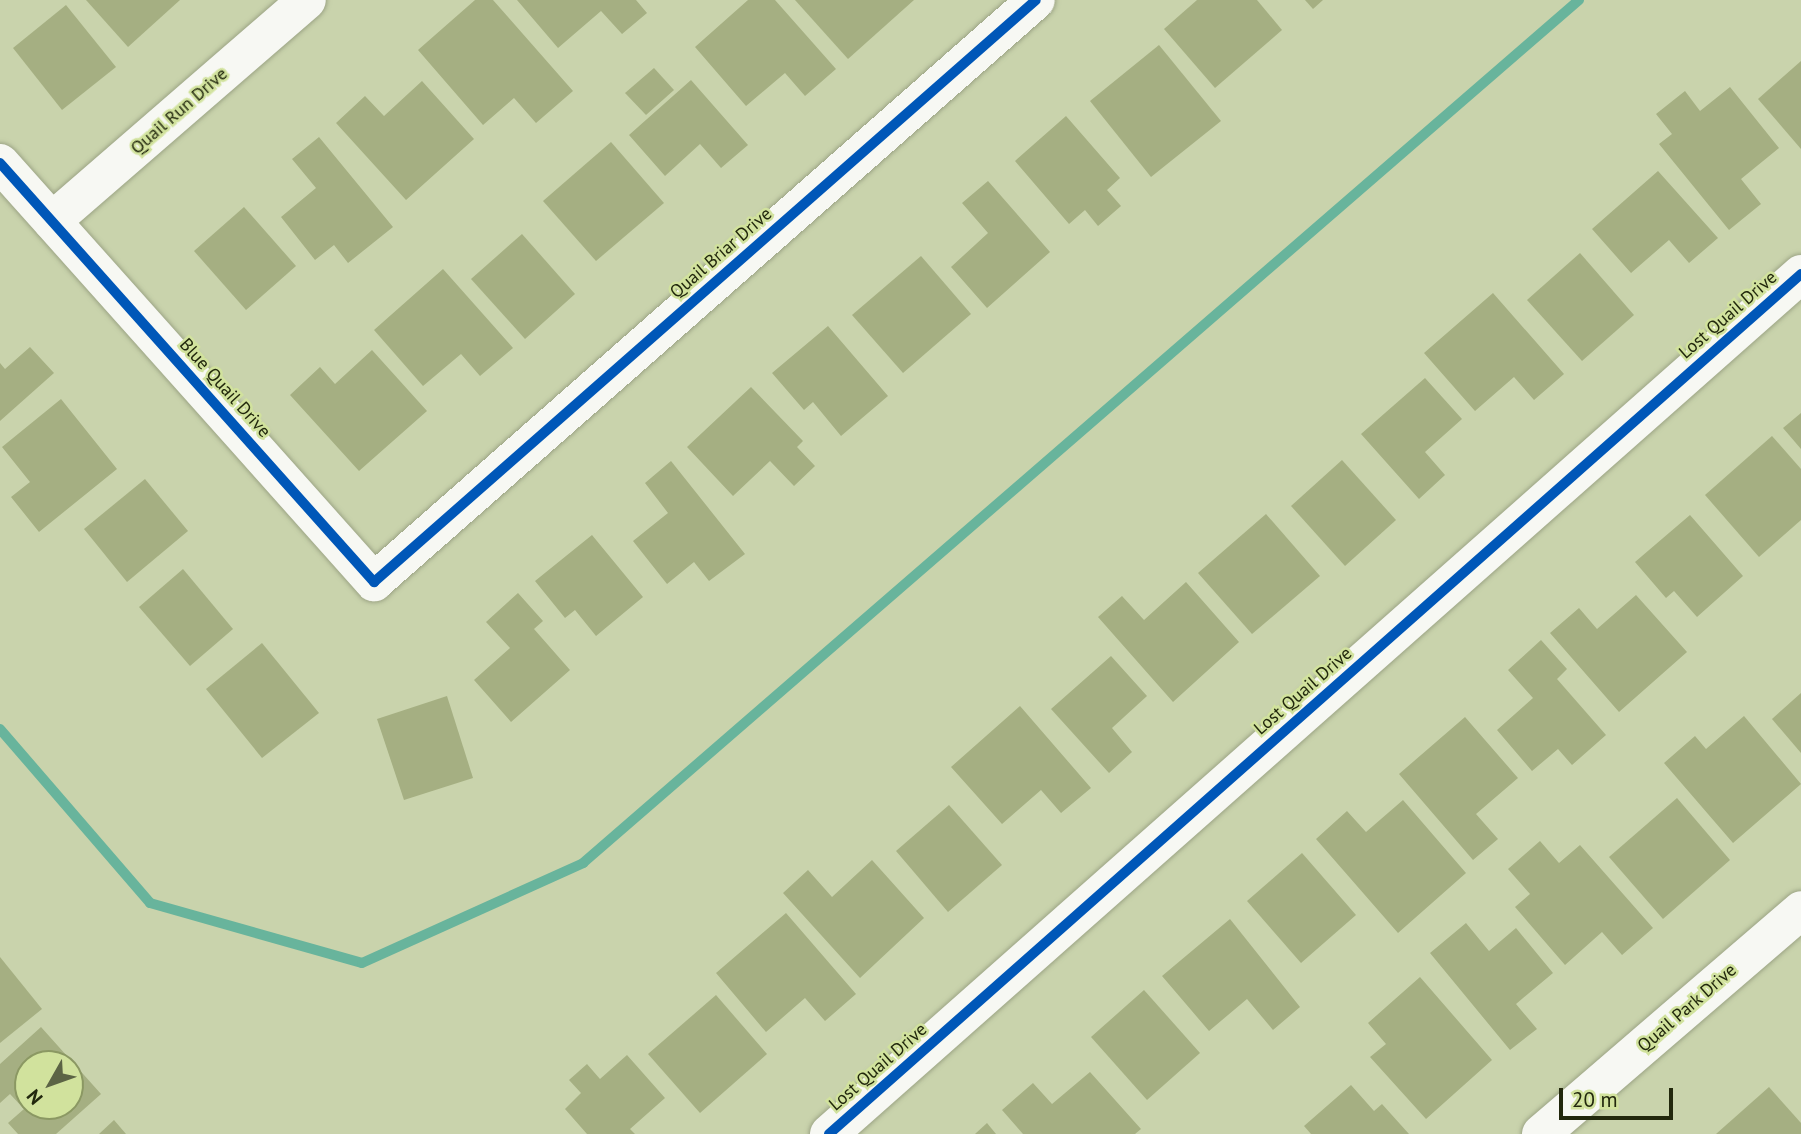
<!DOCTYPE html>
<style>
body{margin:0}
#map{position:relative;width:1801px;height:1134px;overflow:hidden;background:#c9d3ac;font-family:"PT Sans",sans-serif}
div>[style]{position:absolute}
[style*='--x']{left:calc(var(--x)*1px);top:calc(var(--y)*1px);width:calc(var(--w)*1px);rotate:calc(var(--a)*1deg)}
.stream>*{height:10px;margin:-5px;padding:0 5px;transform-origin:5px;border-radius:5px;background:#68b49c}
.building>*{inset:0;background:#a5af82}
.roads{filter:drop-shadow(0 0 2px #9ca485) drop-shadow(0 0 2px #9ca485)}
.street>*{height:38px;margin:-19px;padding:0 19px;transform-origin:19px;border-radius:19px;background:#f7f8f3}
.cycleway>*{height:10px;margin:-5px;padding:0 5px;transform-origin:5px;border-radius:5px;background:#0057b8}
span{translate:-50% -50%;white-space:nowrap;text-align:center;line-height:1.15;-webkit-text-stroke:5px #d1e29d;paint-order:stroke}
.street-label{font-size:18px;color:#22280d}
.north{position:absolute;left:14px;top:1050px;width:70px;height:70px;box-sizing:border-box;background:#d1e29d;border:2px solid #8b9863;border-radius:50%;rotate:230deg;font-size:19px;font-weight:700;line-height:28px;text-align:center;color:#22280d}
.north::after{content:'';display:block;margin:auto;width:24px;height:32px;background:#5c6445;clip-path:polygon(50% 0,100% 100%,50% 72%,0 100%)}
.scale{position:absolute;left:1559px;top:1088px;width:114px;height:32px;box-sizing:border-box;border:4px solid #22280d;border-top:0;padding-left:9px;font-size:21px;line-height:24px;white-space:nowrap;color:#22280d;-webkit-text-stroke:5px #d1e29d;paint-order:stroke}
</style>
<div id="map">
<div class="stream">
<i style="--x:0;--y:729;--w:230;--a:49.2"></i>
<i style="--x:150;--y:903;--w:220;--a:15.8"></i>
<i style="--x:362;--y:963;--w:243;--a:-24.3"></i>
<i style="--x:583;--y:863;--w:1318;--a:-40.91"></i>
</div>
<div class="building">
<i style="clip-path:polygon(86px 0,180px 0,128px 47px)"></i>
<i style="clip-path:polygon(475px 0,493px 0,573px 91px,536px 123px,514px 98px,483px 125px,418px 50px)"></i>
<i style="clip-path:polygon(517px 0,636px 0,647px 13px,622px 34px,601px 11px,558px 48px)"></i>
<i style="clip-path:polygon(748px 0,775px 0,836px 69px,805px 96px,785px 73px,746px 106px,695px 47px)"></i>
<i style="clip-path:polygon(795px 0,914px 0,848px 59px)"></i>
<i style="clip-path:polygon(1197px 0,1257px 0,1282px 30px,1215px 88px,1164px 29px)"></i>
<i style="clip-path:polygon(1305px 0,1323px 0,1313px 9px)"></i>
<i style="clip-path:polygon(66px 5px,116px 67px,62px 110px,13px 48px)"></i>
<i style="clip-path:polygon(1159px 45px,1221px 121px,1151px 177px,1090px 101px)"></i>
<i style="clip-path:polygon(1801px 61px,1801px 149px,1758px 99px)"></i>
<i style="clip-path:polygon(654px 68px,674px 90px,646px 115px,625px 93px)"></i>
<i style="clip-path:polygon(691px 80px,748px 145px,721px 168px,700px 144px,665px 176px,629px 135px)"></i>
<i style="clip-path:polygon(422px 81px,474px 139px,406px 200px,336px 123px,365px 96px,384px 116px)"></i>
<i style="clip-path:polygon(1730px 87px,1779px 148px,1741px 179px,1761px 204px,1729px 230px,1659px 144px,1672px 134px,1656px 114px,1685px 91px,1700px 111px)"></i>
<i style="clip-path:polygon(1066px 116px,1120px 178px,1107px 190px,1121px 206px,1098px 226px,1085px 210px,1069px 224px,1015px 161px)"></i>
<i style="clip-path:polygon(319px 137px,393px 227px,348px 263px,334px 245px,315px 260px,281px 217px,316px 188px,292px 159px)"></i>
<i style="clip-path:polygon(611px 142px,664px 203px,596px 261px,543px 201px)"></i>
<i style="clip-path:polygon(1658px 171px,1718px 238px,1689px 263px,1669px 240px,1631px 273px,1592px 229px)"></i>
<i style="clip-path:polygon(988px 181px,1050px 252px,987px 308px,951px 267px,988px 233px,962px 203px)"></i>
<i style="clip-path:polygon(244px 207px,296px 266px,246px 310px,194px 251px)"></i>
<i style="clip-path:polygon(522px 234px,575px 294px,525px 339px,471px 279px)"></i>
<i style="clip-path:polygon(1580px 253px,1634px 315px,1582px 361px,1527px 300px)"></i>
<i style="clip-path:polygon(921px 256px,971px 314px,903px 373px,852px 315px)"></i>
<i style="clip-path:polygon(443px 269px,513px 348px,480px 376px,461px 354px,423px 386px,374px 330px)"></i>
<i style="clip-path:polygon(1493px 293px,1564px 374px,1534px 400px,1514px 377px,1475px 411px,1424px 353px)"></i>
<i style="clip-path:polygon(828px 326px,888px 396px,841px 436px,813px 402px,804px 410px,772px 373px)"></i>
<i style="clip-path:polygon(30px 347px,54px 373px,0 421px,0 363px,5px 369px)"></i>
<i style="clip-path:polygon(372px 350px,427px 411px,359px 471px,290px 395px,320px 367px,335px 384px)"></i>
<i style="clip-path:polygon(1425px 378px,1462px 419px,1425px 452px,1445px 475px,1419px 499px,1361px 434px)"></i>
<i style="clip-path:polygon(751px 387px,803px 441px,797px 447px,815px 466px,794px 486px,770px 461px,733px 496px,687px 447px)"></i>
<i style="clip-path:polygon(61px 399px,117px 469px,39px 532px,11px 497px,30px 482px,2px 447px)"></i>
<i style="clip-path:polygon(1801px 413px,1801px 449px,1783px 428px)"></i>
<i style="clip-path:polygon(1772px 436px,1801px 469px,1801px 520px,1759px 557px,1705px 495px)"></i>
<i style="clip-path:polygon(1342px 460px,1396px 520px,1345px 566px,1291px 506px)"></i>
<i style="clip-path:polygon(671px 461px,745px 554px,709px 581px,694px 562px,667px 584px,633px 541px,668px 513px,645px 483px)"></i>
<i style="clip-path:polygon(145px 479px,188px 531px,127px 582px,84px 529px)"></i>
<i style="clip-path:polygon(1266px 514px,1320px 576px,1252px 634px,1198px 573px)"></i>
<i style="clip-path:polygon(1690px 515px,1743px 576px,1697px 617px,1674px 591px,1666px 598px,1635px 562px)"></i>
<i style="clip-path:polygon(592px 535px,643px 597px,596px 636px,575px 610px,565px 618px,535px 581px)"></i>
<i style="clip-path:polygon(183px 569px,233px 629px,190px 666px,139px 607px)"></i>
<i style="clip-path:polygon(1186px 582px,1239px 642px,1173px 702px,1098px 617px,1122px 596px,1144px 620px)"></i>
<i style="clip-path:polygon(518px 593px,543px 621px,534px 629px,570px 670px,511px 722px,474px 680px,510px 648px,486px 622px)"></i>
<i style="clip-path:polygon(1636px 595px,1687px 652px,1619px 712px,1550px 633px,1579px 608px,1597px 629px)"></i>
<i style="clip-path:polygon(1541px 640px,1567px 669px,1557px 679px,1606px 735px,1572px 765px,1558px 749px,1532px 771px,1497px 730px,1533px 698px,1508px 670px)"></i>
<i style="clip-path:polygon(262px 643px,319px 713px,262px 758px,206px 689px)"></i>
<i style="clip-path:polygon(1111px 656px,1147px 696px,1112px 728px,1132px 752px,1109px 773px,1051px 709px)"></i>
<i style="clip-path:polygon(1801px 693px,1801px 753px,1772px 719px)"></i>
<i style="clip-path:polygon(447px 696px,473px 778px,404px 800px,377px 719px)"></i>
<i style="clip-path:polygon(1020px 706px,1091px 788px,1061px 813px,1041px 790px,1002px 824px,951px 767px)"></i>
<i style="clip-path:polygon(1744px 716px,1801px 784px,1733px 843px,1664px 763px,1695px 736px,1706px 749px)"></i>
<i style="clip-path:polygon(1465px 717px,1518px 778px,1476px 814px,1498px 839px,1473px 860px,1399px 774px)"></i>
<i style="clip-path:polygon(1677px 798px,1730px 860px,1663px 919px,1609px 857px)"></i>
<i style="clip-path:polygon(1403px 800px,1466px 873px,1398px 933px,1316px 839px,1347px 811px,1366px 832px)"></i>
<i style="clip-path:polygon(949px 805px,1002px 865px,948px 912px,896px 851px)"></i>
<i style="clip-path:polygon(1540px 841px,1559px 863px,1580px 845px,1653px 928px,1622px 955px,1602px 932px,1565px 965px,1515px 907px,1530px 894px,1508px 869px)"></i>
<i style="clip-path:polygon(1302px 853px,1356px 915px,1301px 963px,1247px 901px)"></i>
<i style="clip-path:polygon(872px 860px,924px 918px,860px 978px,783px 893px,808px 870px,832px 897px)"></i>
<i style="clip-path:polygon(786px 913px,856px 994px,825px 1021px,805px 998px,766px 1032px,716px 973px)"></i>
<i style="clip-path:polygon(1230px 919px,1300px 1007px,1273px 1030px,1247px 999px,1209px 1031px,1162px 976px)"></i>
<i style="clip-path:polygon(1466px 923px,1489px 951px,1516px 928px,1553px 973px,1516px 1004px,1537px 1029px,1510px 1050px,1430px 953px)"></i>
<i style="clip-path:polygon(0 957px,42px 1009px,0 1043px)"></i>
<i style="clip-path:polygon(1420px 977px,1492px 1060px,1426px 1119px,1370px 1057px,1386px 1044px,1368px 1023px)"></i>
<i style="clip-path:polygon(1144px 990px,1200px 1053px,1147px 1100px,1091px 1037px)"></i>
<i style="clip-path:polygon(716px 995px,767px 1054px,700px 1113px,648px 1054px)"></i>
<i style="clip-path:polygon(evenodd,41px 1027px,101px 1094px,56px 1134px,18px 1134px,8px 1123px,24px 1109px,10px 1094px,0 1103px,0 1064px,41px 1027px,28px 1064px,70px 1064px,70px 1106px,28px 1106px,28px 1064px)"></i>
<i style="clip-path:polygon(627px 1055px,665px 1098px,630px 1129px,635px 1134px,587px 1134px,565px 1109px,581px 1093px,569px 1080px,587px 1064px,600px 1079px)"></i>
<i style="clip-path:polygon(1090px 1072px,1141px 1129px,1135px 1134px,1023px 1134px,1002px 1110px,1033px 1083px,1052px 1104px)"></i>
<i style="clip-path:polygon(1351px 1085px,1374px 1111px,1382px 1104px,1409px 1134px,1311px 1134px,1304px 1126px)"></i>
<i style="clip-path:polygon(1769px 1087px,1801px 1123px,1801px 1134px,1716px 1134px)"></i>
<i style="clip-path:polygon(114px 1120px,126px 1134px,99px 1134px)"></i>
<i style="clip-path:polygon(987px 1123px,996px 1134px,975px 1134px)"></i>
</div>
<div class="roads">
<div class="street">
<i style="--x:0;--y:163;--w:562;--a:48.25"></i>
<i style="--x:374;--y:582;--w:881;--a:-41.32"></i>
<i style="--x:52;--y:221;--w:337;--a:-40.9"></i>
<i style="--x:829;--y:1134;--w:1298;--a:-41.5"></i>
<i style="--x:1541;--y:1134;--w:343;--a:-40.7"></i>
</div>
</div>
<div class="cycleway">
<i style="--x:0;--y:163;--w:562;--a:48.25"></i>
<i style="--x:374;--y:582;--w:881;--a:-41.32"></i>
<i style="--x:829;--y:1134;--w:1298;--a:-41.5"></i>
</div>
<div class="street-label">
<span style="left:179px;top:111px;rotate:-41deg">Quail Run Drive</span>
<span style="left:721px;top:253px;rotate:-41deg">Quail Briar Drive</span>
<span style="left:1728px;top:315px;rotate:-41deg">Lost Quail Drive</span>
<span style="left:225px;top:388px;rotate:48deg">Blue Quail Drive</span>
<span style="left:1303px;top:691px;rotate:-41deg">Lost Quail Drive</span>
<span style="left:1687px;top:1008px;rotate:-41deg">Quail Park Drive</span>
<span style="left:878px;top:1067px;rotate:-41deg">Lost Quail Drive</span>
</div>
<div class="north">N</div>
<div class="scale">20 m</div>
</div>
